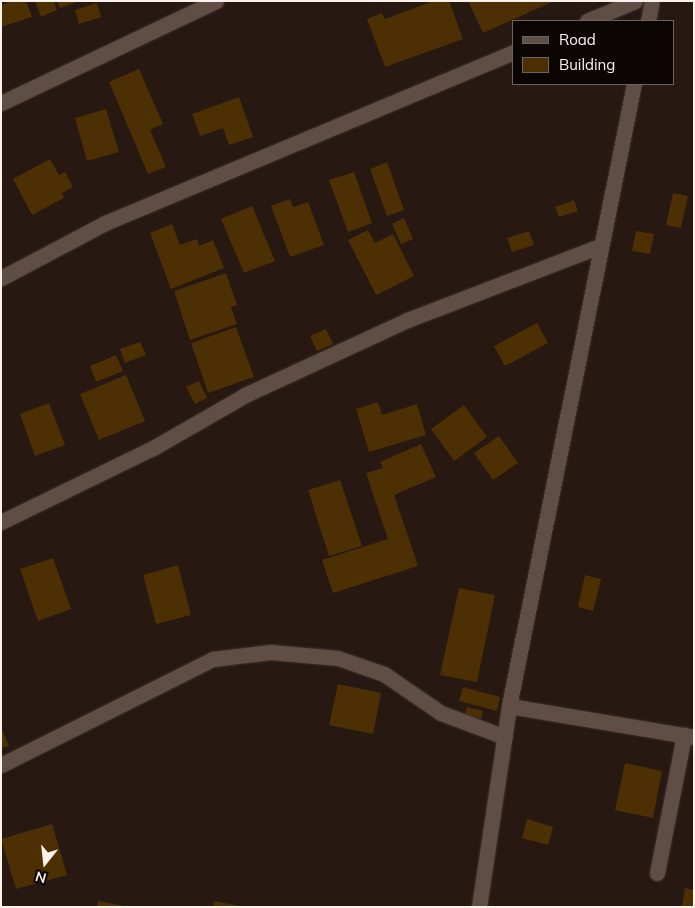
<!DOCTYPE html>
<style>
body{margin:0}
#map{position:relative;width:695px;height:908px;overflow:hidden;background:#271811;font-family:Mulish,sans-serif}
div>[style]{position:absolute}
[style*='--x']{left:calc(var(--x)*1px);top:calc(var(--y)*1px);width:calc(var(--w)*1px);rotate:calc(var(--a)*1deg)}
.building>*{inset:0;background:#4c2f03}
.roads{filter:drop-shadow(0 0 1px #3f3330) drop-shadow(0 0 1px #3f3330)}
.minor>*{height:15px;margin:-7.5px;padding:0 7.5px;transform-origin:7.5px;border-radius:7.5px;background:#604e45}
span{translate:-50% -50%;white-space:nowrap;text-align:center;line-height:1.15;-webkit-text-stroke:4.5px #0b0604;paint-order:stroke}
.frame{position:absolute;inset:0;border:2px solid #fdf1ec;pointer-events:none}
.legend{position:absolute;left:512px;top:20px;width:162px;height:65px;box-sizing:border-box;background:#0b0604;border:1px solid #6c6461;margin:0;padding:6px 9px;list-style:none;font-size:15px;color:#fdf1ec}
.legend li{display:flex;align-items:center;gap:10px;height:25px}
.legend b{width:25px;border:1px solid #6c6461}
.north{position:absolute;left:20px;top:838px;width:50px;height:50px;-webkit-text-stroke:4px #0b0604;paint-order:stroke;rotate:196deg;font-size:14px;font-weight:700;line-height:20px;text-align:center;color:#fdf1ec}
.north::after{content:'';display:block;margin:auto;width:18px;height:22px;background:#fdf1ec;clip-path:polygon(50% 0,100% 100%,50% 72%,0 100%)}
</style>
<div id="map">
<div class="building">
<i style="clip-path:polygon(12px 1px,26px 1px,32px 17px,1px 27px,1px 5px)"></i>
<i style="clip-path:polygon(35px 1px,54px 1px,57px 10px,41px 17px)"></i>
<i style="clip-path:polygon(57px 1px,74px 1px,74px 3px,60px 8px)"></i>
<i style="clip-path:polygon(433px 1px,449px 1px,463px 39px,385px 67px,367px 19px,382px 13px,385px 19px)"></i>
<i style="clip-path:polygon(468px 1px,554px 1px,483px 33px)"></i>
<i style="clip-path:polygon(97px 3px,101px 17px,79px 24px,75px 10px)"></i>
<i style="clip-path:polygon(139px 69px,163px 124px,150px 130px,166px 167px,148px 174px,109px 82px)"></i>
<i style="clip-path:polygon(239px 97px,253px 137px,229px 145px,223px 128px,200px 136px,192px 114px)"></i>
<i style="clip-path:polygon(106px 109px,119px 152px,87px 161px,75px 118px)"></i>
<i style="clip-path:polygon(50px 159px,59px 175px,65px 172px,73px 187px,62px 193px,64px 198px,32px 215px,13px 179px)"></i>
<i style="clip-path:polygon(387px 162px,404px 210px,387px 216px,370px 169px)"></i>
<i style="clip-path:polygon(354px 172px,372px 223px,348px 232px,329px 180px)"></i>
<i style="clip-path:polygon(673px 193px,688px 196px,681px 228px,666px 225px)"></i>
<i style="clip-path:polygon(290px 199px,293px 207px,308px 202px,324px 245px,290px 257px,271px 206px)"></i>
<i style="clip-path:polygon(574px 200px,578px 211px,559px 217px,555px 207px)"></i>
<i style="clip-path:polygon(252px 206px,275px 261px,244px 273px,221px 219px)"></i>
<i style="clip-path:polygon(404px 218px,413px 239px,401px 244px,392px 224px)"></i>
<i style="clip-path:polygon(172px 224px,180px 245px,197px 239px,199px 246px,213px 240px,224px 268px,171px 289px,150px 233px)"></i>
<i style="clip-path:polygon(368px 230px,375px 243px,393px 234px,414px 276px,376px 295px,348px 240px)"></i>
<i style="clip-path:polygon(529px 231px,534px 245px,512px 252px,507px 238px)"></i>
<i style="clip-path:polygon(636px 231px,654px 234px,650px 254px,632px 251px)"></i>
<i style="clip-path:polygon(226px 273px,237px 305px,231px 307px,237px 324px,190px 340px,174px 291px)"></i>
<i style="clip-path:polygon(537px 323px,548px 343px,505px 366px,494px 346px)"></i>
<i style="clip-path:polygon(236px 327px,254px 377px,208px 393px,191px 343px)"></i>
<i style="clip-path:polygon(326px 329px,333px 344px,317px 351px,310px 336px)"></i>
<i style="clip-path:polygon(140px 342px,146px 355px,125px 363px,120px 349px)"></i>
<i style="clip-path:polygon(116px 355px,123px 371px,96px 382px,90px 366px)"></i>
<i style="clip-path:polygon(126px 375px,145px 421px,99px 440px,80px 394px)"></i>
<i style="clip-path:polygon(199px 381px,207px 398px,195px 404px,186px 387px)"></i>
<i style="clip-path:polygon(378px 402px,382px 415px,417px 404px,426px 435px,369px 452px,356px 409px)"></i>
<i style="clip-path:polygon(49px 403px,65px 445px,35px 456px,20px 414px)"></i>
<i style="clip-path:polygon(464px 405px,487px 437px,454px 461px,431px 429px)"></i>
<i style="clip-path:polygon(499px 436px,518px 463px,493px 480px,474px 453px)"></i>
<i style="clip-path:polygon(421px 444px,436px 477px,394px 495px,418px 566px,333px 593px,322px 560px,388px 539px,366px 473px,383px 468px,380px 462px)"></i>
<i style="clip-path:polygon(340px 480px,362px 546px,329px 556px,308px 490px)"></i>
<i style="clip-path:polygon(53px 558px,71px 609px,38px 621px,20px 569px)"></i>
<i style="clip-path:polygon(178px 565px,191px 615px,156px 624px,143px 575px)"></i>
<i style="clip-path:polygon(585px 575px,601px 579px,593px 611px,578px 607px)"></i>
<i style="clip-path:polygon(459px 588px,495px 595px,477px 682px,440px 675px)"></i>
<i style="clip-path:polygon(338px 684px,381px 693px,373px 734px,329px 725px)"></i>
<i style="clip-path:polygon(463px 687px,500px 697px,497px 711px,459px 701px)"></i>
<i style="clip-path:polygon(467px 707px,483px 711px,480px 722px,464px 717px)"></i>
<i style="clip-path:polygon(1px 727px,9px 746px,1px 748px)"></i>
<i style="clip-path:polygon(625px 763px,662px 771px,653px 818px,615px 810px)"></i>
<i style="clip-path:polygon(527px 819px,553px 827px,548px 845px,522px 838px)"></i>
<i style="clip-path:polygon(52px 824px,67px 875px,16px 889px,1px 839px)"></i>
<i style="clip-path:polygon(685px 888px,694px 890px,694px 907px,682px 907px)"></i>
<i style="clip-path:polygon(98px 901px,124px 906px,124px 907px,97px 907px)"></i>
<i style="clip-path:polygon(214px 901px,239px 906px,239px 907px,213px 907px)"></i>
</div>
<div class="roads">
<div class="minor">
<i style="--x:587;--y:21;--w:52;--a:-22.6"></i>
<i style="--x:648;--y:21;--w:20;--a:-79"></i>
<i style="--x:1;--y:103;--w:238;--a:-25.4"></i>
<i style="--x:1;--y:278;--w:118;--a:-27.9"></i>
<i style="--x:105;--y:223;--w:443;--a:-22.7"></i>
<i style="--x:1;--y:522;--w:169;--a:-26"></i>
<i style="--x:153;--y:448;--w:106;--a:-29.9"></i>
<i style="--x:245;--y:395;--w:179;--a:-24.8"></i>
<i style="--x:407;--y:320;--w:207;--a:-21"></i>
<i style="--x:509;--y:706;--w:188;--a:9.5"></i>
<i style="--x:1;--y:765;--w:237;--a:-26.6"></i>
<i style="--x:213;--y:659;--w:58;--a:-6.9"></i>
<i style="--x:271;--y:652;--w:67;--a:5.1"></i>
<i style="--x:338;--y:658;--w:49;--a:19.2"></i>
<i style="--x:384;--y:674;--w:69;--a:34.4"></i>
<i style="--x:441;--y:713;--w:68;--a:20.6"></i>
<i style="--x:657;--y:873;--w:141;--a:-78.9"></i>
<i style="--x:479;--y:907;--w:203;--a:-81.5"></i>
<i style="--x:509;--y:706;--w:634;--a:-78.64"></i>
</div>
</div>
<div class="frame"></div>
<ul class="legend">
<li><b style="height:6px;background:#604e45"></b>Road</li>
<li><b style="height:14px;background:#4c2f03"></b>Building</li>
</ul>
<div class="north">N</div>
</div>
